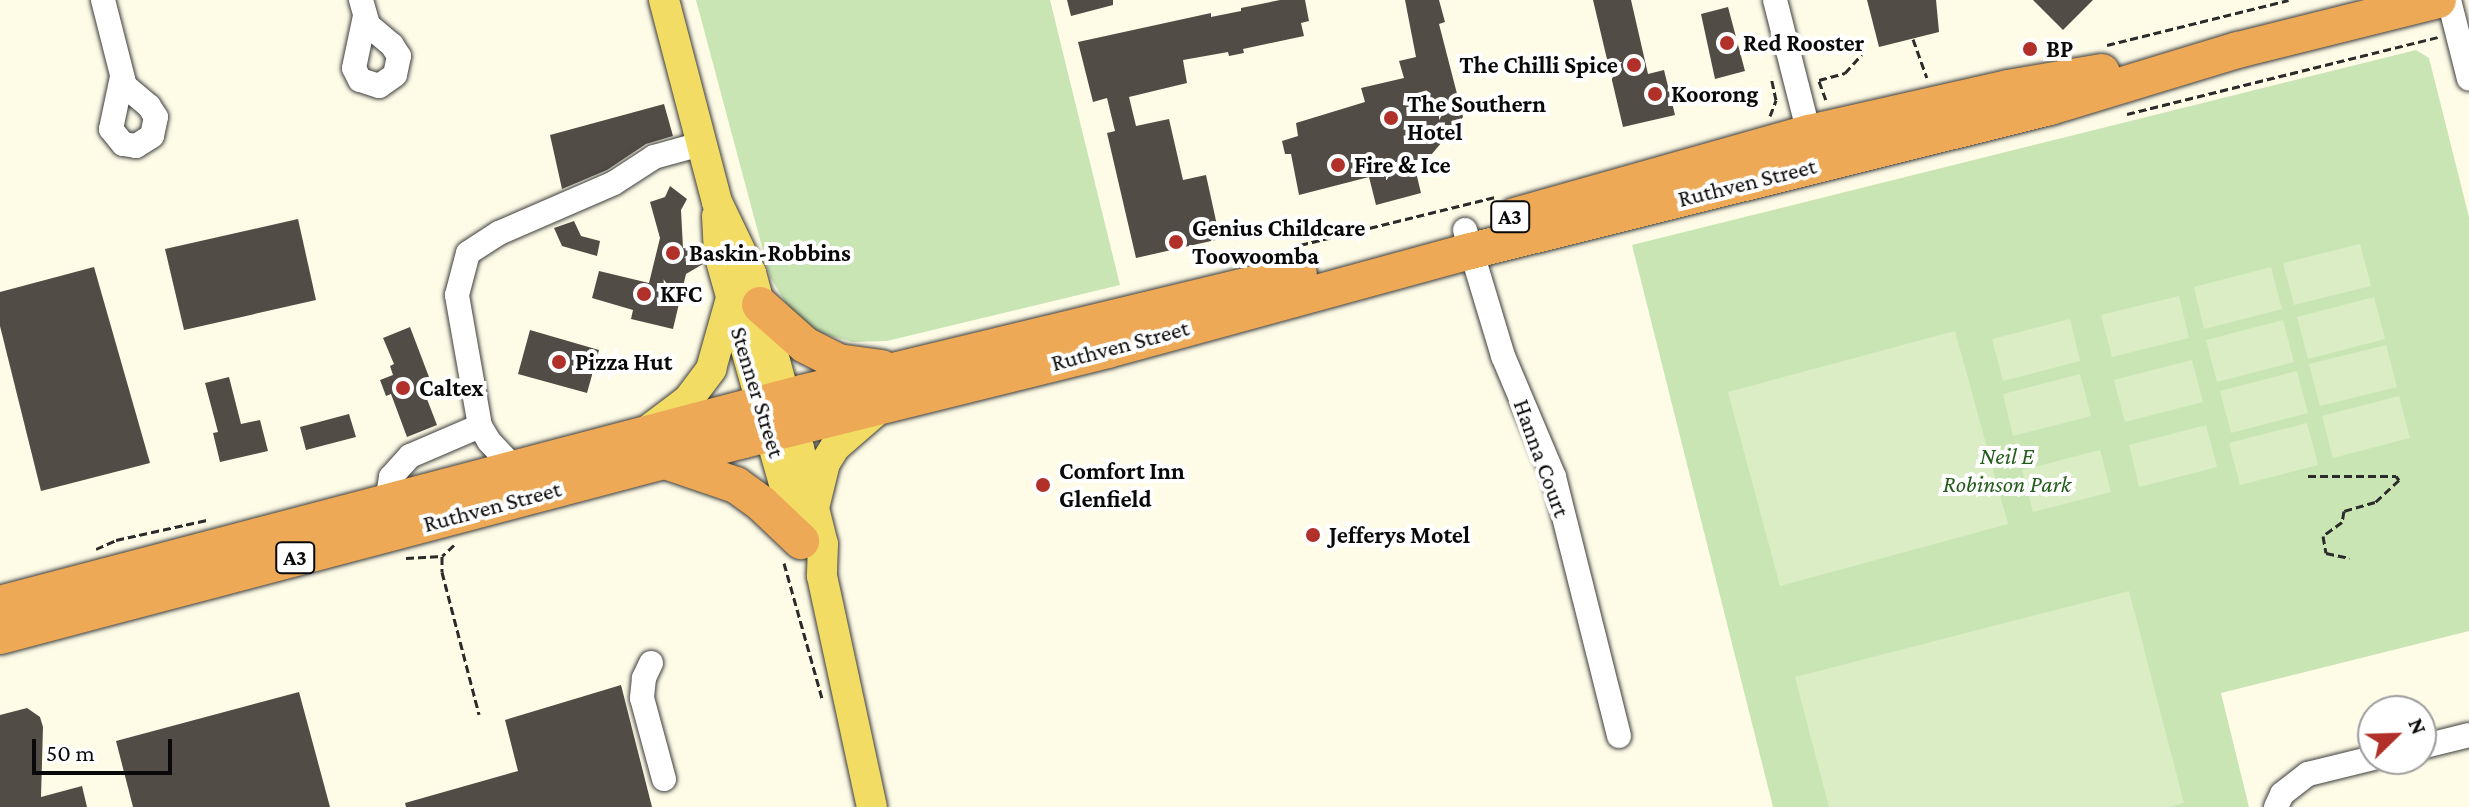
<!DOCTYPE html>
<style>
body{margin:0}
#map{position:relative;width:2469px;height:807px;overflow:hidden;background:#fefce7;font-family:"Crimson Pro",serif}
div>[style]{position:absolute}
[style*='--x']{left:calc(var(--x)*1px);top:calc(var(--y)*1px);width:calc(var(--w)*1px);rotate:calc(var(--a)*1deg)}
.green>*{inset:0;background:#c9e5b4}
.pitch>*{inset:0;background:#dbedc5}
.building>*{inset:0;background:#514c46}
.path>*{height:3px;margin-top:-1.5px;transform-origin:0;background:repeating-linear-gradient(90deg,#2b2b2b 0 8px,transparent 0 12px)}
.roads{filter:drop-shadow(0 0 2px #3c3c3c) drop-shadow(0 0 2px #3c3c3c)}
.minor>*{height:24px;margin:-12px;padding:0 12px;transform-origin:12px;border-radius:12px;background:#fff}
.major>*{height:30px;margin:-15px;padding:0 15px;transform-origin:15px;border-radius:15px;background:#f2dc63}
.highway>*{height:36px;margin:-18px;padding:0 18px;transform-origin:18px;border-radius:18px;background:#eda955}
.dots>*{width:22px;height:22px;translate:-50% -50%;box-sizing:border-box;border:4px solid #fff;border-radius:50%}
span{translate:-50% -50%;white-space:nowrap;text-align:center;line-height:1.15;-webkit-text-stroke:8px #fff;paint-order:stroke}
.shield-label span{padding:2px 6px;background:#fff;border:2px solid;border-radius:6px;-webkit-text-stroke-width:0}
.shield-label{font-size:22px;color:#090909;font-weight:700}
.poi-label{font-size:24px;color:#090909;font-weight:700}
.left{translate:0 -50%;text-align:left}
.right{translate:-100% -50%;text-align:right}
.street-label{font-size:24px;color:#090909}
.park-label{font-size:24px;color:#255c1e;font-style:italic}
.north{position:absolute;left:2357px;top:695px;width:80px;height:80px;box-sizing:border-box;background:#fff;border:2px solid #9d9d9d;border-radius:50%;rotate:67deg;font-size:22px;font-weight:700;line-height:32px;text-align:center;color:#090909}
.north::after{content:'';display:block;margin:auto;width:28px;height:36px;background:#b1302a;clip-path:polygon(50% 0,100% 100%,50% 72%,0 100%)}
.scale{position:absolute;left:32px;top:739px;width:140px;height:36px;box-sizing:border-box;border:4px solid #090909;border-top:0;padding-left:10px;font-size:24px;line-height:28px;white-space:nowrap;color:#090909;-webkit-text-stroke:6px #fff;paint-order:stroke}
</style>
<div id="map">
<div class="green">
<i style="clip-path:polygon(696px 0,1050px 0,1120px 285px,887px 341px,853px 342px,820px 333px,806px 324px,793px 314px,770px 277px)"></i>
<i style="clip-path:polygon(2416px 50px,2429px 58px,2469px 217px,2469px 631px,2221px 693px,2249px 807px,1773px 807px,1632px 245px)"></i>
</div>
<div class="pitch">
<i style="clip-path:polygon(2360px 244px,2371px 286px,2294px 305px,2283px 263px)"></i>
<i style="clip-path:polygon(2271px 267px,2282px 309px,2204px 329px,2194px 287px)"></i>
<i style="clip-path:polygon(2179px 296px,2189px 338px,2112px 357px,2101px 315px)"></i>
<i style="clip-path:polygon(2374px 297px,2385px 339px,2308px 359px,2297px 317px)"></i>
<i style="clip-path:polygon(2070px 319px,2080px 361px,2003px 381px,1992px 339px)"></i>
<i style="clip-path:polygon(2283px 320px,2294px 362px,2217px 382px,2206px 340px)"></i>
<i style="clip-path:polygon(1955px 331px,2008px 524px,1780px 586px,1728px 392px)"></i>
<i style="clip-path:polygon(2386px 345px,2397px 387px,2320px 406px,2309px 364px)"></i>
<i style="clip-path:polygon(2192px 360px,2203px 402px,2125px 422px,2114px 380px)"></i>
<i style="clip-path:polygon(2297px 371px,2308px 413px,2231px 433px,2220px 391px)"></i>
<i style="clip-path:polygon(2080px 374px,2091px 416px,2013px 436px,2003px 394px)"></i>
<i style="clip-path:polygon(2399px 396px,2410px 438px,2333px 458px,2322px 416px)"></i>
<i style="clip-path:polygon(2307px 423px,2318px 465px,2240px 485px,2229px 443px)"></i>
<i style="clip-path:polygon(2206px 425px,2217px 467px,2139px 487px,2129px 445px)"></i>
<i style="clip-path:polygon(2100px 450px,2111px 492px,2033px 512px,2022px 470px)"></i>
<i style="clip-path:polygon(2129px 591px,2184px 803px,2169px 807px,1829px 807px,1795px 677px)"></i>
</div>
<div class="building">
<i style="clip-path:polygon(1067px 0,1113px 0,1113px 5px,1071px 16px)"></i>
<i style="clip-path:polygon(1280px 0,1305px 0,1309px 21px,1301px 23px,1304px 36px,1243px 49px,1244px 53px,1229px 56px,1228px 52px,1183px 60px,1187px 83px,1129px 97px,1136px 126px,1169px 119px,1183px 180px,1206px 175px,1220px 239px,1136px 258px,1107px 133px,1115px 131px,1107px 98px,1093px 102px,1078px 42px,1211px 13px,1211px 17px,1241px 11px,1241px 8px)"></i>
<i style="clip-path:polygon(1405px 0,1439px 0,1445px 22px,1439px 24px,1463px 117px,1426px 161px,1414px 164px,1421px 193px,1376px 205px,1369px 177px,1299px 195px,1291px 154px,1285px 154px,1282px 141px,1298px 136px,1296px 123px,1365px 102px,1361px 88px,1404px 78px,1399px 61px,1416px 57px)"></i>
<i style="clip-path:polygon(1593px 0,1631px 0,1648px 74px,1664px 70px,1675px 115px,1623px 127px)"></i>
<i style="clip-path:polygon(1867px 0,1936px 0,1939px 32px,1879px 47px)"></i>
<i style="clip-path:polygon(2033px 0,2093px 0,2063px 30px)"></i>
<i style="clip-path:polygon(1728px 7px,1745px 71px,1715px 79px,1701px 14px)"></i>
<i style="clip-path:polygon(664px 104px,673px 136px,646px 144px,607px 170px,562px 189px,550px 135px)"></i>
<i style="clip-path:polygon(670px 186px,687px 199px,681px 210px,683px 248px,699px 251px,703px 264px,686px 274px,673px 329px,631px 319px,633px 310px,592px 298px,599px 271px,649px 283px,660px 238px,650px 202px,665px 197px)"></i>
<i style="clip-path:polygon(298px 219px,316px 300px,184px 330px,165px 249px)"></i>
<i style="clip-path:polygon(574px 221px,581px 236px,600px 241px,597px 256px,562px 246px,554px 228px)"></i>
<i style="clip-path:polygon(94px 267px,150px 463px,41px 491px,0 326px,0 292px)"></i>
<i style="clip-path:polygon(410px 327px,429px 377px,420px 381px,437px 425px,407px 437px,391px 394px,386px 396px,380px 380px,393px 375px,390px 366px,394px 364px,383px 338px)"></i>
<i style="clip-path:polygon(530px 330px,599px 350px,587px 393px,518px 374px)"></i>
<i style="clip-path:polygon(229px 377px,241px 424px,260px 420px,268px 451px,220px 462px,213px 433px,218px 432px,205px 383px)"></i>
<i style="clip-path:polygon(349px 414px,356px 437px,306px 450px,300px 427px)"></i>
<i style="clip-path:polygon(621px 685px,652px 807px,406px 807px,405px 803px,518px 771px,505px 720px)"></i>
<i style="clip-path:polygon(299px 692px,330px 807px,133px 807px,116px 741px)"></i>
<i style="clip-path:polygon(27px 708px,40px 717px,43px 727px,41px 797px,82px 786px,87px 807px,0 807px,0 715px)"></i>
</div>
<div class="path">
<i style="--x:1913;--y:39;--w:41;--a:70.3"></i>
<i style="--x:2107;--y:45;--w:187;--a:-13.9"></i>
<i style="--x:1819;--y:80;--w:27;--a:-15"></i>
<i style="--x:1845;--y:73;--w:25;--a:-48"></i>
<i style="--x:1819;--y:81;--w:20;--a:70"></i>
<i style="--x:2127;--y:114;--w:320;--a:-13.9"></i>
<i style="--x:1770;--y:116;--w:17;--a:-69"></i>
<i style="--x:1776;--y:100;--w:24;--a:-102"></i>
<i style="--x:1300;--y:245;--w:201;--a:-13.8"></i>
<i style="--x:2308;--y:476;--w:88;--a:0"></i>
<i style="--x:2396;--y:476;--w:5;--a:53"></i>
<i style="--x:2399;--y:480;--w:33;--a:137"></i>
<i style="--x:2375;--y:502;--w:32;--a:164"></i>
<i style="--x:2344;--y:511;--w:11;--a:100"></i>
<i style="--x:2342;--y:522;--w:24;--a:144"></i>
<i style="--x:2323;--y:536;--w:17;--a:80"></i>
<i style="--x:2326;--y:553;--w:24;--a:12"></i>
<i style="--x:454;--y:545;--w:16;--a:137"></i>
<i style="--x:442;--y:556;--w:16;--a:90"></i>
<i style="--x:442;--y:572;--w:147;--a:75.4"></i>
<i style="--x:96;--y:549;--w:22;--a:-24"></i>
<i style="--x:116;--y:540;--w:93;--a:-12.4"></i>
<i style="--x:406;--y:558;--w:36;--a:-3"></i>
<i style="--x:784;--y:563;--w:140;--a:74.3"></i>
</div>
<div class="roads">
<div class="minor">
<i style="--x:103;--y:0;--w:89;--a:75.7"></i>
<i style="--x:125;--y:86;--w:31;--a:40"></i>
<i style="--x:149;--y:106;--w:13;--a:58"></i>
<i style="--x:156;--y:117;--w:19;--a:102"></i>
<i style="--x:152;--y:136;--w:19;--a:148"></i>
<i style="--x:136;--y:146;--w:13;--a:-171"></i>
<i style="--x:123;--y:144;--w:19;--a:-129"></i>
<i style="--x:111;--y:129;--w:53;--a:-78.1"></i>
<i style="--x:361;--y:0;--w:26;--a:74"></i>
<i style="--x:368;--y:25;--w:31;--a:40"></i>
<i style="--x:392;--y:45;--w:13;--a:58"></i>
<i style="--x:399;--y:56;--w:19;--a:102"></i>
<i style="--x:395;--y:75;--w:19;--a:145"></i>
<i style="--x:379;--y:86;--w:20;--a:-162"></i>
<i style="--x:360;--y:80;--w:13;--a:-117"></i>
<i style="--x:354;--y:68;--w:53;--a:-78.1"></i>
<i style="--x:1775;--y:0;--w:150;--a:75.7"></i>
<i style="--x:2449;--y:0;--w:81;--a:75.8"></i>
<i style="--x:1465;--y:230;--w:132;--a:73.2"></i>
<i style="--x:1503;--y:356;--w:131;--a:67.1"></i>
<i style="--x:1554;--y:477;--w:267;--a:75.9"></i>
<i style="--x:515;--y:469;--w:38;--a:-133"></i>
<i style="--x:489;--y:441;--w:17;--a:-121"></i>
<i style="--x:480;--y:426;--w:133;--a:-100"></i>
<i style="--x:457;--y:295;--w:43;--a:-75.3"></i>
<i style="--x:468;--y:253;--w:37;--a:-33"></i>
<i style="--x:499;--y:233;--w:125;--a:-23.5"></i>
<i style="--x:614;--y:183;--w:48;--a:-33"></i>
<i style="--x:654;--y:157;--w:49;--a:-15.5"></i>
<i style="--x:387;--y:502;--w:25;--a:-81"></i>
<i style="--x:391;--y:477;--w:28;--a:-48"></i>
<i style="--x:410;--y:456;--w:76;--a:-23.2"></i>
<i style="--x:651;--y:663;--w:17;--a:115"></i>
<i style="--x:644;--y:678;--w:20;--a:96"></i>
<i style="--x:642;--y:698;--w:84;--a:74.8"></i>
<i style="--x:2421;--y:747;--w:49;--a:-14"></i>
<i style="--x:2276;--y:807;--w:14;--a:-65"></i>
<i style="--x:2282;--y:794;--w:33;--a:-38"></i>
<i style="--x:2308;--y:774;--w:67;--a:-13.8"></i>
</div>
<div class="major">
<i style="--x:664;--y:0;--w:209;--a:75.3"></i>
<i style="--x:717;--y:202;--w:79;--a:64.4"></i>
<i style="--x:751;--y:273;--w:181;--a:74.7"></i>
<i style="--x:799;--y:448;--w:99;--a:76"></i>
<i style="--x:823;--y:544;--w:32;--a:92"></i>
<i style="--x:822;--y:576;--w:236;--a:77.8"></i>
<i style="--x:717;--y:216;--w:38;--a:87"></i>
<i style="--x:719;--y:254;--w:301;--a:74.2"></i>
<i style="--x:647;--y:431;--w:51;--a:-37.1"></i>
<i style="--x:688;--y:400;--w:39;--a:-53"></i>
<i style="--x:711;--y:369;--w:70;--a:-74.2"></i>
<i style="--x:815;--y:504;--w:42;--a:-76.3"></i>
<i style="--x:825;--y:463;--w:19;--a:-58"></i>
<i style="--x:835;--y:447;--w:61;--a:-41"></i>
</div>
<div class="highway">
<i style="--x:1515;--y:216;--w:305;--a:-15.8"></i>
<i style="--x:1809;--y:133;--w:204;--a:-12.7"></i>
<i style="--x:2008;--y:88;--w:95;--a:-9.7"></i>
<i style="--x:760;--y:305;--w:60;--a:41.6"></i>
<i style="--x:805;--y:345;--w:37;--a:27"></i>
<i style="--x:838;--y:362;--w:44;--a:7.8"></i>
<i style="--x:668;--y:462;--w:72;--a:18.7"></i>
<i style="--x:736;--y:485;--w:32;--a:36"></i>
<i style="--x:762;--y:504;--w:54;--a:43.5"></i>
<i style="--x:0;--y:604;--w:829;--a:-14.74"></i>
<i style="--x:802;--y:393;--w:511;--a:-13.57"></i>
<i style="--x:0;--y:636;--w:769;--a:-14.76"></i>
<i style="--x:744;--y:440;--w:375;--a:-13.9"></i>
<i style="--x:1108;--y:350;--w:376;--a:-15.3"></i>
<i style="--x:1471;--y:251;--w:597;--a:-13.97"></i>
<i style="--x:2050;--y:107;--w:196;--a:-16.9"></i>
<i style="--x:2238;--y:50;--w:206;--a:-14"></i>
</div>
</div>
<div class="dots">
<i style="left:1727px;top:43px;background:#b1302a"></i>
<i style="left:2030px;top:49px;background:#b1302a"></i>
<i style="left:1634px;top:65px;background:#b1302a"></i>
<i style="left:1655px;top:94px;background:#b1302a"></i>
<i style="left:1391px;top:118px;background:#b1302a"></i>
<i style="left:1338px;top:165px;background:#b1302a"></i>
<i style="left:1176px;top:242px;background:#b1302a"></i>
<i style="left:673px;top:253px;background:#b1302a"></i>
<i style="left:644px;top:294px;background:#b1302a"></i>
<i style="left:559px;top:362px;background:#b1302a"></i>
<i style="left:403px;top:388px;background:#b1302a"></i>
<i style="left:1043px;top:485px;background:#b1302a"></i>
<i style="left:1313px;top:535px;background:#b1302a"></i>
</div>
<div class="shield-label">
<span style="left:1510px;top:217px">A3</span>
<span style="left:295px;top:558px">A3</span>
</div>
<div class="poi-label">
<span class="left" style="left:1743px;top:43px">Red Rooster</span>
<span class="left" style="left:2046px;top:49px">BP</span>
<span class="right" style="left:1618px;top:65px">The Chilli Spice</span>
<span class="left" style="left:1671px;top:94px">Koorong</span>
<span class="left" style="left:1407px;top:118px">The Southern<br>Hotel</span>
<span class="left" style="left:1354px;top:165px">Fire &amp; Ice</span>
<span class="left" style="left:1192px;top:242px">Genius Childcare<br>Toowoomba</span>
<span class="left" style="left:689px;top:253px">Baskin-Robbins</span>
<span class="left" style="left:660px;top:294px">KFC</span>
<span class="left" style="left:575px;top:362px">Pizza Hut</span>
<span class="left" style="left:419px;top:388px">Caltex</span>
<span class="left" style="left:1059px;top:485px">Comfort Inn<br>Glenfield</span>
<span class="left" style="left:1329px;top:535px">Jefferys Motel</span>
</div>
<div class="street-label">
<span style="left:1747px;top:182px;rotate:-14deg">Ruthven Street</span>
<span style="left:1120px;top:345px;rotate:-15deg">Ruthven Street</span>
<span style="left:758px;top:392px;rotate:73deg">Stenner Street</span>
<span style="left:1542px;top:458px;rotate:70deg">Hanna Court</span>
<span style="left:492px;top:506px;rotate:-15deg">Ruthven Street</span>
</div>
<div class="park-label">
<span style="left:2007px;top:470px">Neil E<br>Robinson Park</span>
</div>
<div class="north">N</div>
<div class="scale">50 m</div>
</div>
